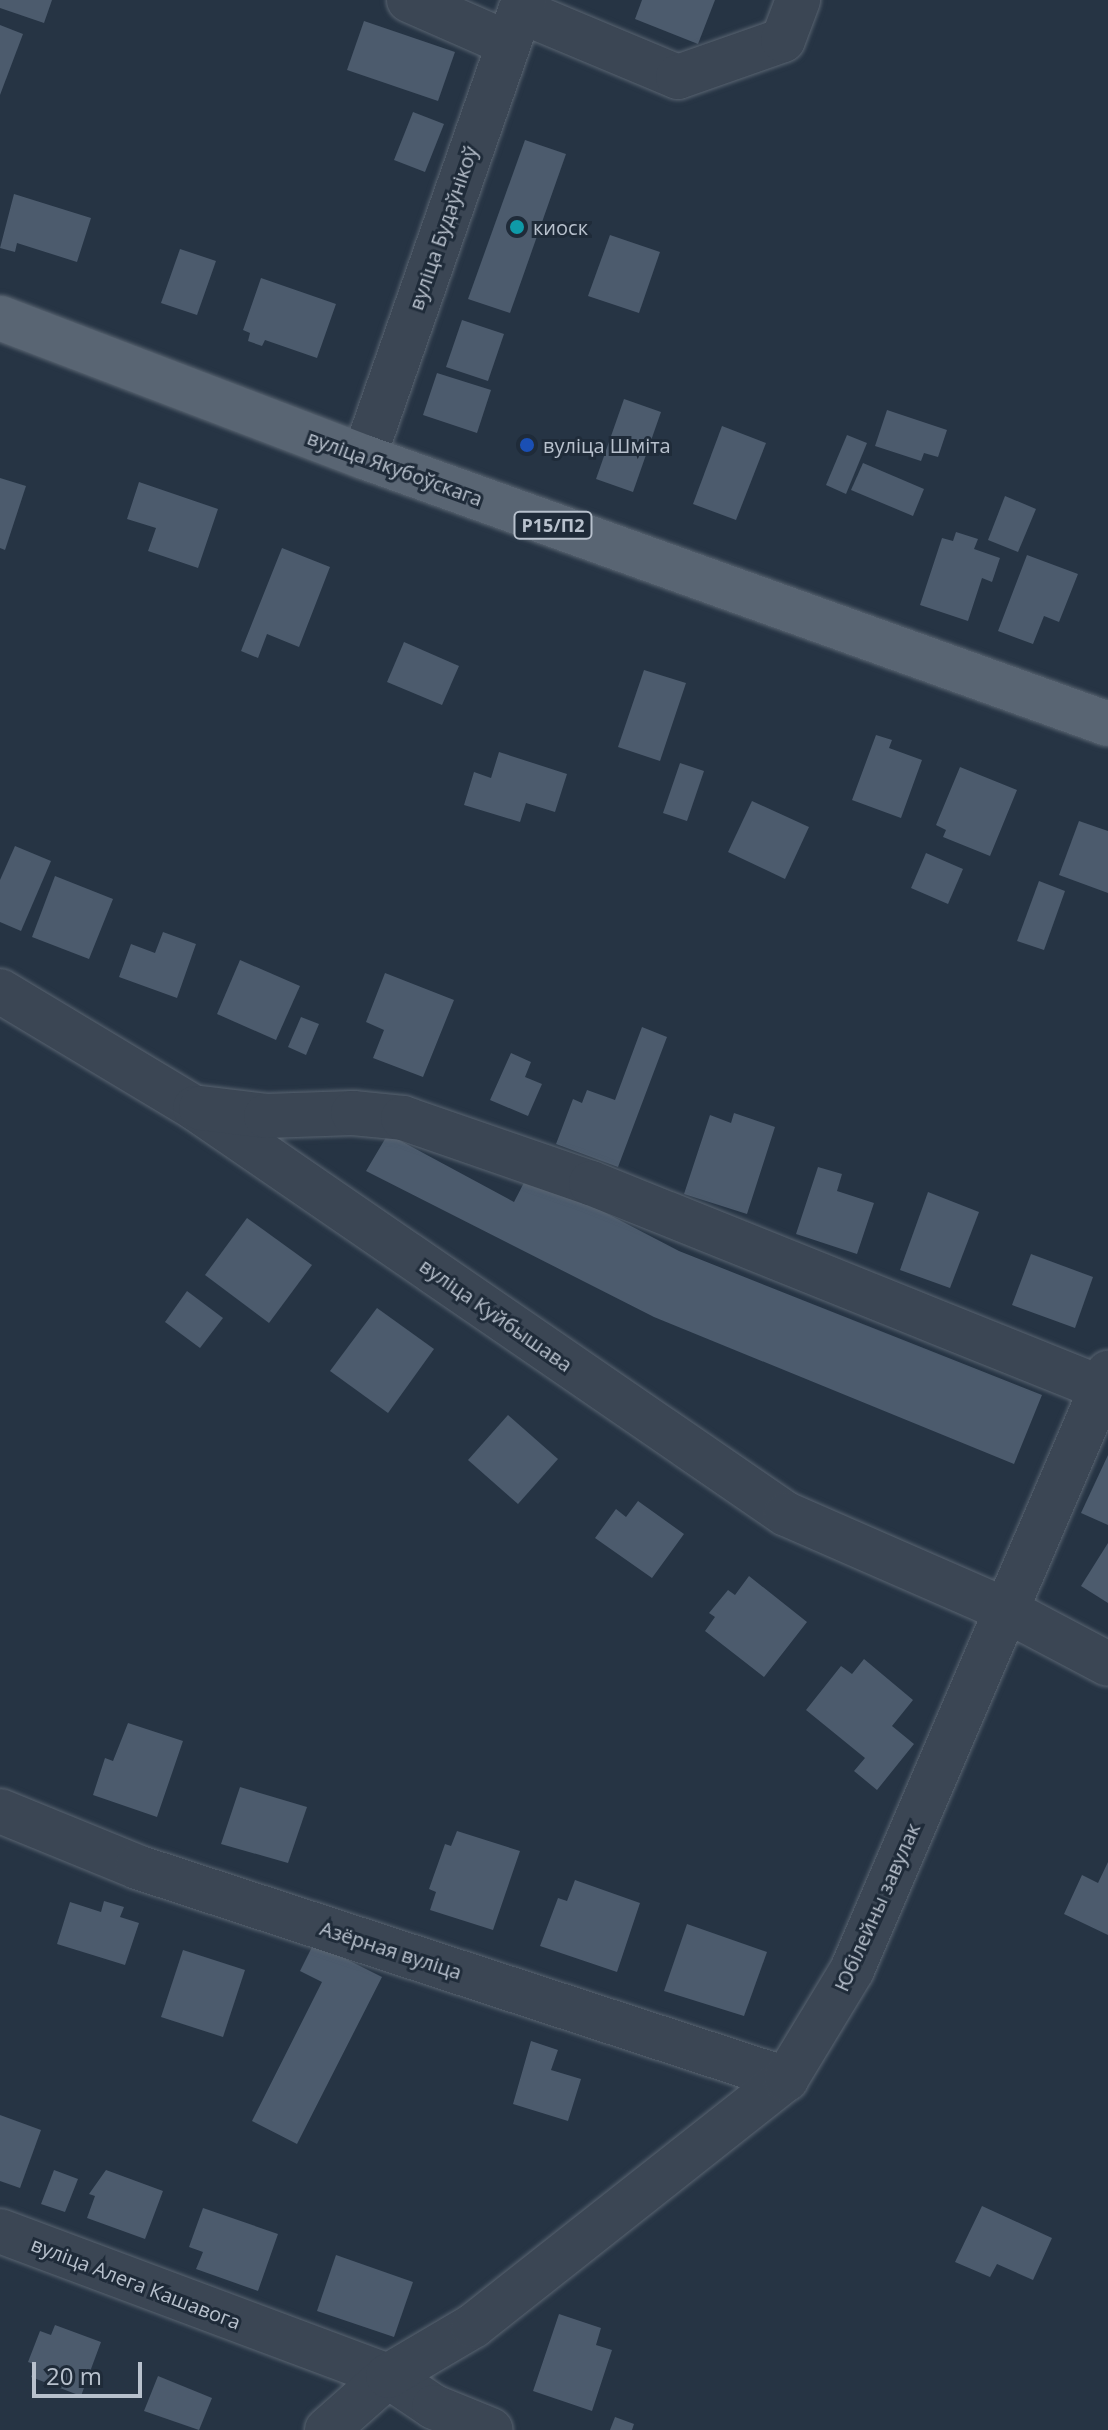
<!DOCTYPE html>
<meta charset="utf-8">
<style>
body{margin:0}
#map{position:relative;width:1108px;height:2430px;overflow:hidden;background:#263444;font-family:"Open Sans",sans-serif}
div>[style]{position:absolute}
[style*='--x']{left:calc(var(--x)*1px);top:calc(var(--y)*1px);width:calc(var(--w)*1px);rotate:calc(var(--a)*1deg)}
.building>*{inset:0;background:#4c5b6d}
.roads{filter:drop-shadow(0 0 2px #596471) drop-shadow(0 0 2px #596471)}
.minor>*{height:44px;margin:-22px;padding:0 22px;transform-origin:22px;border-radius:22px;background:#3b4654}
.major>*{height:44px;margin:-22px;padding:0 22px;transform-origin:22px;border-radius:22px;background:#596573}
.dots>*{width:22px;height:22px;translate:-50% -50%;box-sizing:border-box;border:4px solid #1f2b39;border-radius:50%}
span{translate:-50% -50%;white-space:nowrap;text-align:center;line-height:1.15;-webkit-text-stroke:6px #1f2b39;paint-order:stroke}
.shield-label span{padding:2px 6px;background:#1f2b39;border:2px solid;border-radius:6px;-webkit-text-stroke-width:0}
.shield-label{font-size:18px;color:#b8c1cd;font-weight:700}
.poi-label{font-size:20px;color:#b8c1cd}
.left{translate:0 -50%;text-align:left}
.street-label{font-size:20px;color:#b8c1cd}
.scale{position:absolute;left:32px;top:2362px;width:110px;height:36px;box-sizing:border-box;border:4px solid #b8c1cd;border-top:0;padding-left:10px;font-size:24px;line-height:28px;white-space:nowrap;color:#b8c1cd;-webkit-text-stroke:6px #1f2b39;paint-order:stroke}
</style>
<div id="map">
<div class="building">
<i style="clip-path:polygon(0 0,52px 0,44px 23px,0 8px)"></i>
<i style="clip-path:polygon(642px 0,715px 0,698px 44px,635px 19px)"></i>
<i style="clip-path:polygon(364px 21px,455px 52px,438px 101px,347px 70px)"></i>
<i style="clip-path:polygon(0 25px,23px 34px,0 95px)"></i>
<i style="clip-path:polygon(413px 112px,444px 124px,425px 172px,394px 160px)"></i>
<i style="clip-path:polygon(525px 140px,566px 154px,510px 313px,468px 299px)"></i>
<i style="clip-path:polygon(14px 194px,91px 218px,77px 262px,17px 243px,15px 252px,0 248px)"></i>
<i style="clip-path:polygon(610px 235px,660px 252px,639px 313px,588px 296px)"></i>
<i style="clip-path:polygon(180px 249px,216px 261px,197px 315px,161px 303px)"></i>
<i style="clip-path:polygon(261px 278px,336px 304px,317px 358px,265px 340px,262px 346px,248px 341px,250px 333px,243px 330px)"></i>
<i style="clip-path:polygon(462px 320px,504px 334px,488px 381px,446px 367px)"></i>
<i style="clip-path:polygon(437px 373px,491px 390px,477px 433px,423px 415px)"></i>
<i style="clip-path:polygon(624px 399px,661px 412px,633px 492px,596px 479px)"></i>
<i style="clip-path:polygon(887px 410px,947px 430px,938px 457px,924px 453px,921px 461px,875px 446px)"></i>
<i style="clip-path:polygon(722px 426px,766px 443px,736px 520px,693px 504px)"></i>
<i style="clip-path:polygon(847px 435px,867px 443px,846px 494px,826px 485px)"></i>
<i style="clip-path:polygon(863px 463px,924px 489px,913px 516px,851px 490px)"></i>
<i style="clip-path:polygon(0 478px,26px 486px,5px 550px,0 548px)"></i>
<i style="clip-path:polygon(139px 482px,218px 509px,198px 568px,148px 551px,156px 528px,127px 519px)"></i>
<i style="clip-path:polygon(1005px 496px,1036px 509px,1018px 552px,988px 540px)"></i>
<i style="clip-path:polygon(956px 532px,978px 539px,974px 549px,1000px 558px,992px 582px,982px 578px,968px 621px,920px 605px,942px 538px,953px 541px)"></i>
<i style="clip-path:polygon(282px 548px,330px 567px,299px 647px,267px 634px,258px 658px,241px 651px)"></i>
<i style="clip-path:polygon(1027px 555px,1078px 574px,1059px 622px,1044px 616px,1033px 644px,998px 631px)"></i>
<i style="clip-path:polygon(404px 642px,459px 666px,442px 705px,387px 682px)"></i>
<i style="clip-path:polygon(644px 670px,686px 683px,660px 761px,618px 747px)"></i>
<i style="clip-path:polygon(876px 735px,892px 740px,889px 748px,922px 760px,901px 818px,852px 800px)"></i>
<i style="clip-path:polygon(499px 752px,567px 774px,555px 812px,526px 803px,520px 822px,464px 805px,474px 772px,491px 778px)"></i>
<i style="clip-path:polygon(680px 763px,704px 771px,687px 821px,663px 813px)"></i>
<i style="clip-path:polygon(960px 767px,1017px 790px,990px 856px,943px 837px,946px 830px,936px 825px)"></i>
<i style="clip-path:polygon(752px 801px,809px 827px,785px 879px,728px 852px)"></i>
<i style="clip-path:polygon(1079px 821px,1108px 831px,1108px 893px,1059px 875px)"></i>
<i style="clip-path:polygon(15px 846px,51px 861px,21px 931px,0 922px,0 880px)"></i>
<i style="clip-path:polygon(926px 853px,963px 869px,948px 904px,911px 888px)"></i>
<i style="clip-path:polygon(55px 876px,113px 899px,89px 959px,32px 937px)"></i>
<i style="clip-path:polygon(1039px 881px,1065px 891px,1044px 950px,1017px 941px)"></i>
<i style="clip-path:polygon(163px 932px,196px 944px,177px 998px,119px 977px,131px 944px,155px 953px)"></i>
<i style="clip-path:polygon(240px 960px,300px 986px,276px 1040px,217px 1014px)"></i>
<i style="clip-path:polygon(385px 973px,454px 1000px,423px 1077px,373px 1058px,384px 1030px,366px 1022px)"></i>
<i style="clip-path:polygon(301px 1017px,319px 1024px,306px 1055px,288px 1047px)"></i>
<i style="clip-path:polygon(642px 1027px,667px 1037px,618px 1167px,556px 1144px,573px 1099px,582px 1103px,587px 1090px,615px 1100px)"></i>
<i style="clip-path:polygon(511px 1053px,531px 1062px,525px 1077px,542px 1084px,528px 1116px,490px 1100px)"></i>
<i style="clip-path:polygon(734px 1113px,775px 1127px,747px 1214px,684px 1194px,710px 1115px,731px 1123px)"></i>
<i style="clip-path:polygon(388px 1134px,514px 1202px,529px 1173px,679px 1251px,1042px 1395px,1014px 1464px,654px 1317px,366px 1171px)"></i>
<i style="clip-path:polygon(818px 1167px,842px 1174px,837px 1191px,874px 1203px,857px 1254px,796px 1234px)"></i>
<i style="clip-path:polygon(928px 1192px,979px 1212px,950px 1288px,900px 1270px)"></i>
<i style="clip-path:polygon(247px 1218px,312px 1265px,269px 1323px,205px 1275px)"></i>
<i style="clip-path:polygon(1031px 1254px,1093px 1277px,1075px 1328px,1012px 1305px)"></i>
<i style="clip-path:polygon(187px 1291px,223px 1318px,200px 1348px,165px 1322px)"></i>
<i style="clip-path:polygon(377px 1308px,434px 1349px,388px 1413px,330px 1371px)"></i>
<i style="clip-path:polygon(508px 1415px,558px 1459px,518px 1504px,468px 1460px)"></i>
<i style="clip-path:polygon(1108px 1455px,1108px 1525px,1081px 1513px)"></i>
<i style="clip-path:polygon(638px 1501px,684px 1534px,652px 1578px,595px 1538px,616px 1509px,626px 1517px)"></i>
<i style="clip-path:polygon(1108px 1543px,1108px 1603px,1081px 1586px)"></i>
<i style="clip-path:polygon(749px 1576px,807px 1622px,764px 1677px,705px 1631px,715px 1617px,709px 1613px,728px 1590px,735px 1595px)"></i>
<i style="clip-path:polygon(864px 1659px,913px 1700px,892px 1726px,914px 1744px,877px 1790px,854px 1771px,865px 1758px,806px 1710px,841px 1666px,852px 1674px)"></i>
<i style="clip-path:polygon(128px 1723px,183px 1741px,157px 1817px,93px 1795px,105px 1758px,113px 1761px)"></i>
<i style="clip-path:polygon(240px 1787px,307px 1807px,288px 1863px,221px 1844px)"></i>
<i style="clip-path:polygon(457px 1831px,520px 1851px,493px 1930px,430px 1910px,436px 1892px,429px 1889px,445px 1844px,451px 1846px)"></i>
<i style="clip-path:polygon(1108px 1862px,1108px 1935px,1064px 1914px,1082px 1875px,1098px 1883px)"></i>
<i style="clip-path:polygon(575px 1880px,640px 1903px,617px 1972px,540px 1946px,558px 1898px,567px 1901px)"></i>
<i style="clip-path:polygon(104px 1901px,124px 1907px,120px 1917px,139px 1923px,125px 1965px,57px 1944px,70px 1902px,101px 1912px)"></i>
<i style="clip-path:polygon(687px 1924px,767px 1952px,744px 2016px,664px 1991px)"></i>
<i style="clip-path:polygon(314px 1943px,382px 1977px,297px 2144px,252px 2121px,322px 1982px,300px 1971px)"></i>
<i style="clip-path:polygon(183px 1950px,245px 1970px,223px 2037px,161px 2017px)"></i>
<i style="clip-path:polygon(531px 2041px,558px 2050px,551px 2070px,581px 2079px,568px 2121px,513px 2104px)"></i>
<i style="clip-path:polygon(0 2115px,41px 2130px,20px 2188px,0 2181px)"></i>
<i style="clip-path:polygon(54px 2170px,78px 2179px,65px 2212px,41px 2204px)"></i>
<i style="clip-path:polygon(106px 2170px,163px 2191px,145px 2239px,87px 2218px,95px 2196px,89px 2194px)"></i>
<i style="clip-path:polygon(982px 2206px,1052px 2238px,1033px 2280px,997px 2264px,990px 2277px,955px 2262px)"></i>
<i style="clip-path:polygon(203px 2208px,278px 2234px,258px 2291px,196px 2269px,203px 2252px,189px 2247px)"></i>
<i style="clip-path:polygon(336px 2255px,413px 2282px,394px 2337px,317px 2311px)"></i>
<i style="clip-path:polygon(559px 2314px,601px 2328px,596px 2345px,612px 2350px,592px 2411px,533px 2391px)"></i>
<i style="clip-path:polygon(55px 2325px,101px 2342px,81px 2396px,31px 2377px,36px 2365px,28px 2362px,40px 2331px,51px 2335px)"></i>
<i style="clip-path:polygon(158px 2376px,212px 2398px,199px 2430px,144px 2411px)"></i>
<i style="clip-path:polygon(615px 2417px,634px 2424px,632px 2430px,610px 2430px)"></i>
</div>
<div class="roads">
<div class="minor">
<i style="--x:409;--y:0;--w:107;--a:23.7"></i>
<i style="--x:520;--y:11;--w:171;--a:22.7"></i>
<i style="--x:678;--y:77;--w:111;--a:-19.4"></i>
<i style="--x:783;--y:40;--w:43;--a:-69.4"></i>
<i style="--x:364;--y:457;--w:484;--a:-70.7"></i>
<i style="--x:0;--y:991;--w:227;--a:31"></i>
<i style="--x:195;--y:1108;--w:717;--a:34.49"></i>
<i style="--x:786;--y:1514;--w:240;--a:23.6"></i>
<i style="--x:1006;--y:1610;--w:115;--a:27.9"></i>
<i style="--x:201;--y:1108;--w:65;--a:7"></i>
<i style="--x:266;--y:1116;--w:87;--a:-2"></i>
<i style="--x:353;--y:1113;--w:50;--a:5.7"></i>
<i style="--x:403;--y:1118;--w:199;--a:19.1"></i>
<i style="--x:591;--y:1183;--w:550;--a:21.9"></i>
<i style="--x:0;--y:1811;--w:148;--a:22.2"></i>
<i style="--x:137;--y:1867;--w:683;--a:18.09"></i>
<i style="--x:0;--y:2231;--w:414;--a:20.5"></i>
<i style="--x:388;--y:2376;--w:55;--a:34"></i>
<i style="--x:434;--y:2407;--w:61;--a:22"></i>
<i style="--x:327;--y:2430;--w:81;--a:-41.5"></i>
<i style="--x:388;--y:2376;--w:99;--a:-30.5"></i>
<i style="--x:473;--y:2326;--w:399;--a:-38.3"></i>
<i style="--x:786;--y:2079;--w:127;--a:-58.8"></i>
<i style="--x:852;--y:1970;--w:650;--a:-66.79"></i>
</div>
<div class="major">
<i style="--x:0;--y:318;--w:390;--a:20.9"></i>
<i style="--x:364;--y:457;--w:790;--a:19.74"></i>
</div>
</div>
<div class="dots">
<i style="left:517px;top:227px;background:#0f9aa8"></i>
<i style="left:527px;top:445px;background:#1a4fb4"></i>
</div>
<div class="shield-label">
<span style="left:553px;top:525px">Р15/П2</span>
</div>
<div class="poi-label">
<span class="left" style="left:533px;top:227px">киоск</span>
<span class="left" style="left:543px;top:445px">вуліца Шміта</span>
</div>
<div class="street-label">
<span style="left:443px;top:228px;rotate:-71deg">вуліца Будаўнікоў</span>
<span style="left:395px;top:468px;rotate:20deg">вуліца Якубоўскага</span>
<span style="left:496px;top:1315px;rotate:35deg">вуліца Куйбышава</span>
<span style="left:877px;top:1907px;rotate:-66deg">Юбілейны завулак</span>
<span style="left:391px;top:1950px;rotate:18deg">Азёрная вуліца</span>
<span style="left:136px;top:2283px;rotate:21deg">вуліца Алега Кашавога</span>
</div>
<div class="scale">20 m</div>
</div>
